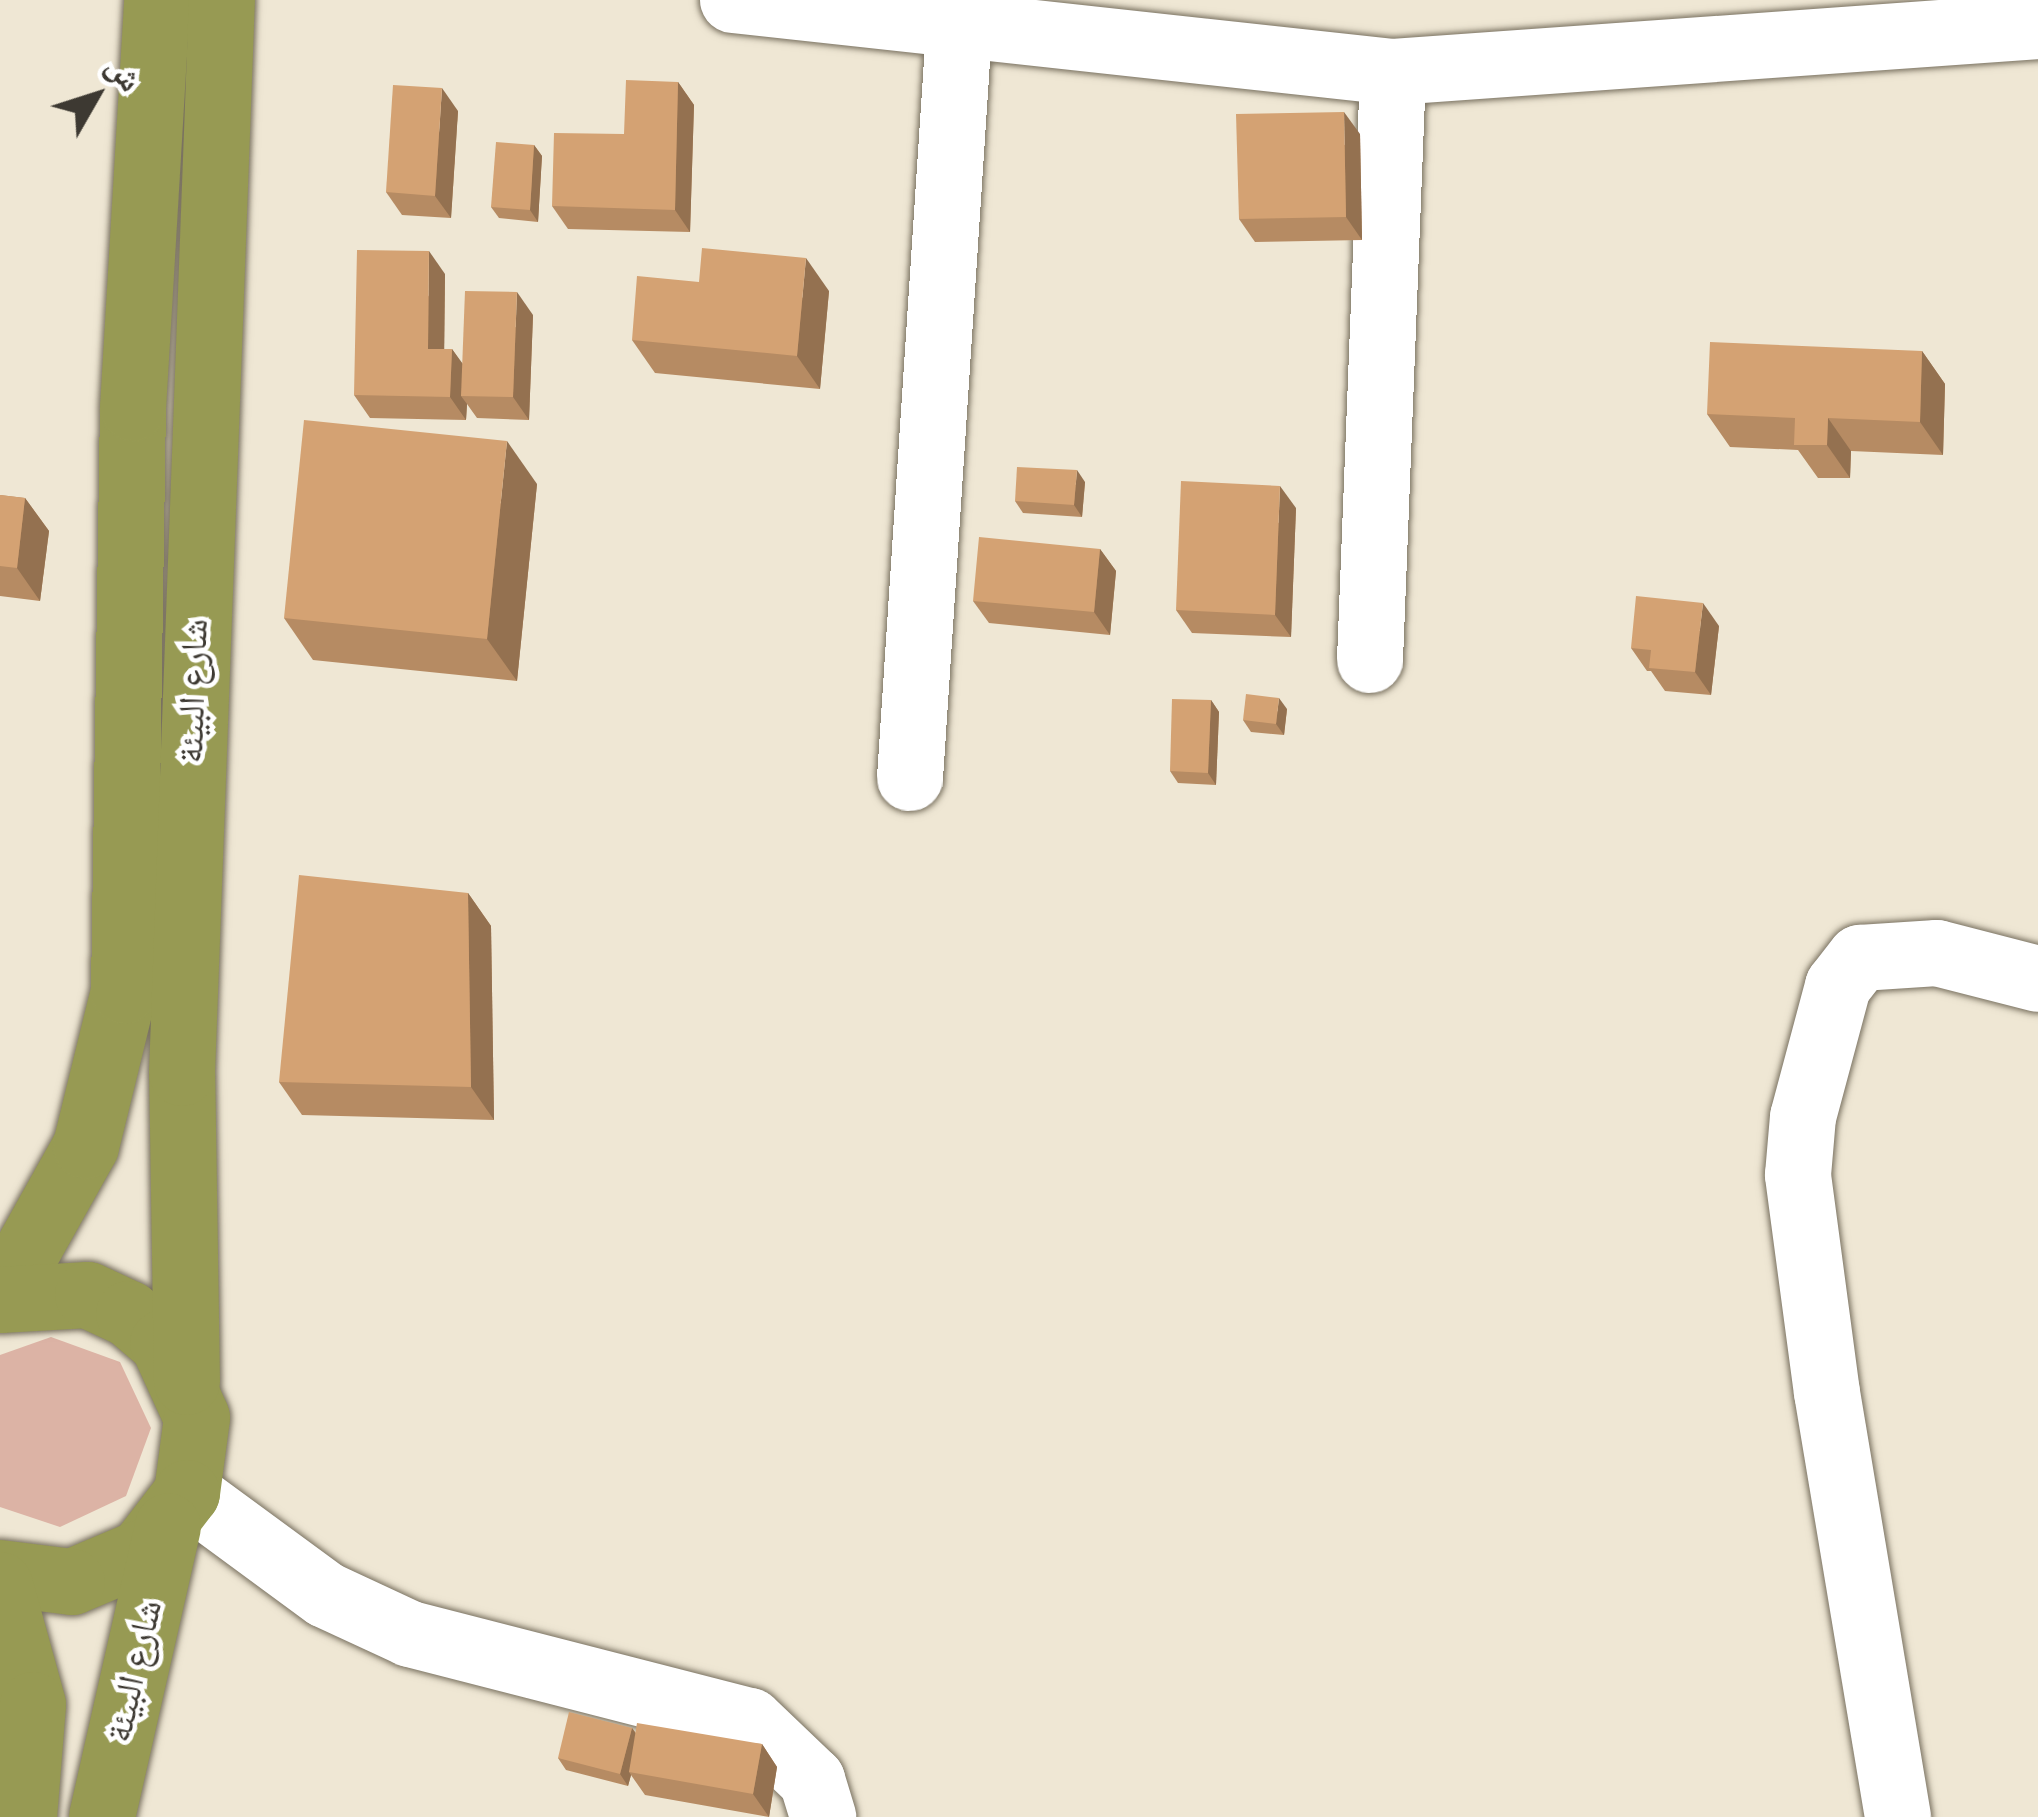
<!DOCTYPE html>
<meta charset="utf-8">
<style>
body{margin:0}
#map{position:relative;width:2038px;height:1817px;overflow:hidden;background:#efe7d4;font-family:"Fira Sans","Noto Naskh Arabic",sans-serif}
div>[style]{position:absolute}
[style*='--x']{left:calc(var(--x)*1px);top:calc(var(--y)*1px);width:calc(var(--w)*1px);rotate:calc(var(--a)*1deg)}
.green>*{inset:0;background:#dcb3a5}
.roads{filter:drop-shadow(0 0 3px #797160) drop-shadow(0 0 3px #797160)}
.minor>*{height:66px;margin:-33px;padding:0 33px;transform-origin:33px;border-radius:33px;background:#fff}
.highway>*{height:66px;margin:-33px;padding:0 33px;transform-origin:33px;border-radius:33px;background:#979a53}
.wall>*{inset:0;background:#b68b63}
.shaded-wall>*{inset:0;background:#947150}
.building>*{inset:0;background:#d4a273}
span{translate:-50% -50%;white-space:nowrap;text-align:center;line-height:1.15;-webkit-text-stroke:9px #fff;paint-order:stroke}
.street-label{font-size:36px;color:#3d3932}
.north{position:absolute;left:36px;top:36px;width:120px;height:120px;-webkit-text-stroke:9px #fff;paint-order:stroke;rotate:51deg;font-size:33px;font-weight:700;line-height:48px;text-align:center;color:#3d3932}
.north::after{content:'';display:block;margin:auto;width:42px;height:54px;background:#3d3932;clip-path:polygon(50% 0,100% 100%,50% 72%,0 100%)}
</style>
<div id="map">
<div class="green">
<i style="clip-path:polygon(51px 1337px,120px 1362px,151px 1428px,126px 1496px,60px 1527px,0 1507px,0 1355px)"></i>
</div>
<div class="roads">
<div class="minor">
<i style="--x:733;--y:0;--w:664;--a:6.23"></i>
<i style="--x:1393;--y:72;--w:647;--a:-4.08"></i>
<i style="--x:1370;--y:660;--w:588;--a:-87.76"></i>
<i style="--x:910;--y:778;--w:750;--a:-86.25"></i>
<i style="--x:187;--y:1493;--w:172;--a:36.3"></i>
<i style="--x:326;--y:1595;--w:93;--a:24.9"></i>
<i style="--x:410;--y:1634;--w:351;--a:14.4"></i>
<i style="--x:750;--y:1721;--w:86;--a:43.6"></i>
<i style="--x:812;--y:1780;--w:39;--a:73"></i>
<i style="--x:1898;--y:1817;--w:430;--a:-99.5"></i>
<i style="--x:1827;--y:1393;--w:220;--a:-97.6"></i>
<i style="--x:1798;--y:1175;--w:58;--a:-85.1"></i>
<i style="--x:1803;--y:1117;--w:136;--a:-75"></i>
<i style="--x:1838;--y:986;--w:36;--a:-52"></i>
<i style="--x:1860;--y:958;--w:77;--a:-3.7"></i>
<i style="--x:1937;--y:953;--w:104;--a:14.4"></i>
</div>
<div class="highway">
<i style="--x:0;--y:1300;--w:176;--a:-60.8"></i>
<i style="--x:86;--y:1146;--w:160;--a:-76.2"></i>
<i style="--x:124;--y:991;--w:583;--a:-89.12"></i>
<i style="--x:133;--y:408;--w:409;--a:-86.6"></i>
<i style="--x:0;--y:1300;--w:88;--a:-3.3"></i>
<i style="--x:88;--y:1295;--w:45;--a:24.9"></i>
<i style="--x:129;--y:1314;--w:45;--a:40.5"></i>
<i style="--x:163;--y:1343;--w:82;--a:65.6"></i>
<i style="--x:197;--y:1418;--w:76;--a:97.6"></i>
<i style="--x:187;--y:1493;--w:76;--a:127.5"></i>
<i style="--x:141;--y:1553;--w:75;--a:157.2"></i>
<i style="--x:72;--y:1582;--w:73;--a:-172.9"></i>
<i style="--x:187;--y:1382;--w:309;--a:-90.9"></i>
<i style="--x:182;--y:1073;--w:1074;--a:-87.87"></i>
<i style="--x:0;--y:1585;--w:124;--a:74.6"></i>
<i style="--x:33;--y:1705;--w:112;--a:94.6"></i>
<i style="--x:102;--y:1817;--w:298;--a:-77.2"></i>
</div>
</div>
<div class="wall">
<i style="clip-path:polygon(678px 82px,694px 105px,690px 232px,568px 229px,552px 206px)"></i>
<i style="clip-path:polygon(458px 111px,451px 218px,402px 215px,386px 192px)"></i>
<i style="clip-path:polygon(1360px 134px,1362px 240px,1255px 242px,1239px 219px)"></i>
<i style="clip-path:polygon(534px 145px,542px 156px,538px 222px,499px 218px,491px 207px)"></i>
<i style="clip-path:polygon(445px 274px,444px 349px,452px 349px,462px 364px,533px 315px,529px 420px,477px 418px,467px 404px,466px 420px,370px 418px,354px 395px)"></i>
<i style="clip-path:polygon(829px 291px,820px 389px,655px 373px,632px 340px)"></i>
<i style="clip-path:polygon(1922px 351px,1945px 384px,1943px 455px,1851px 451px,1850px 478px,1818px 478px,1798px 450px,1730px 447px,1707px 414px)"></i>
<i style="clip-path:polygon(1085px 482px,1082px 517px,1023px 513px,1015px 501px)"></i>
<i style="clip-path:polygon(537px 484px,517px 681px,313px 660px,284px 618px)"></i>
<i style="clip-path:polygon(0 495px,25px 498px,49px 531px,40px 601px,0 596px)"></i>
<i style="clip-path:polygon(1296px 508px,1291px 637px,1192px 633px,1176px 610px)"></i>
<i style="clip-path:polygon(1100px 549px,1116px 571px,1110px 635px,989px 623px,973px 601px)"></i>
<i style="clip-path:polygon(1719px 626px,1711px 695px,1665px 691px,1651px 671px,1647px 671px,1631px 648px)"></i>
<i style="clip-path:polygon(1211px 700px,1219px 712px,1216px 785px,1178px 783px,1170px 771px)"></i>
<i style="clip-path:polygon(1287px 709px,1284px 735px,1251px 732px,1243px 720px)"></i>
<i style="clip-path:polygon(468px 893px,491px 926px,494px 1120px,302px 1115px,279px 1082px)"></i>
<i style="clip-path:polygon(632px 1728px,636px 1733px,762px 1744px,777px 1767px,769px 1817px,645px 1795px,631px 1775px,628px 1786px,566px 1770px,558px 1758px)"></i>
</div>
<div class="shaded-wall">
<i style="clip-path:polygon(678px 82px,694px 105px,690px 232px,675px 210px)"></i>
<i style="clip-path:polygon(442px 88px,458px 111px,451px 218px,435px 196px)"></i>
<i style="clip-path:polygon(1344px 112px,1360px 134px,1362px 240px,1346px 217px)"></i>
<i style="clip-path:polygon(534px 145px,542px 156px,538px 222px,530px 210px)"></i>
<i style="clip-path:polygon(429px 251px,445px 274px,444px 371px,428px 349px)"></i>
<i style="clip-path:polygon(806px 258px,829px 291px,820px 389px,797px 356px)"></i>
<i style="clip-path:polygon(517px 292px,533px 315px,529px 420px,513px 397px)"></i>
<i style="clip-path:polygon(452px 349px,468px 371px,461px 396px,467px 404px,466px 420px,450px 397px)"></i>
<i style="clip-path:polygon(1922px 351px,1945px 384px,1943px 455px,1920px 422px)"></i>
<i style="clip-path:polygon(1828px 418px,1851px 451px,1850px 478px,1827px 445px)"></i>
<i style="clip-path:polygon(507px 441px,537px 484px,517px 681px,487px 639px)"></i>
<i style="clip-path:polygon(1077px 470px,1085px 482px,1082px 517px,1074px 505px)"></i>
<i style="clip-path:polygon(1280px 486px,1296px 508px,1291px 637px,1275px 615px)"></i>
<i style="clip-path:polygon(25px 498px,49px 531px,40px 601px,17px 568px)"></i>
<i style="clip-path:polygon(1100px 549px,1116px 571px,1110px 635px,1094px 612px)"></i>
<i style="clip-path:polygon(1703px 603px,1719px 626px,1711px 695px,1695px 672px)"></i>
<i style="clip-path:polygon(1279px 698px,1287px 709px,1284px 735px,1276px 724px)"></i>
<i style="clip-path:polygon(1211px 700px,1219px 712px,1216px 785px,1208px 773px)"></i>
<i style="clip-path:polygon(468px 893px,491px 926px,494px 1120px,471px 1087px)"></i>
<i style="clip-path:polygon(632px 1728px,640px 1740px,629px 1772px,631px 1775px,628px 1786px,620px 1774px)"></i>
<i style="clip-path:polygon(762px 1744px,777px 1767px,769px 1817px,753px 1794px)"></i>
</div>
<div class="building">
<i style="clip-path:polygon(626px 80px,678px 82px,675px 210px,552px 206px,554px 133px,624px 134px)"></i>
<i style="clip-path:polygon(393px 85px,442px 88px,435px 196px,386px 192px)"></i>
<i style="clip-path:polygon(1344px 112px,1346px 217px,1239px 219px,1236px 114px)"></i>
<i style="clip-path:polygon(496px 142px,534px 145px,530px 210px,491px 207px)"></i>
<i style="clip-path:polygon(702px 248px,806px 258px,797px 356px,632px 340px,637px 276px,699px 282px)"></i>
<i style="clip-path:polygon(357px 250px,429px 251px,428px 349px,452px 349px,450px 397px,354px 395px)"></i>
<i style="clip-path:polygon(465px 291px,517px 292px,513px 397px,461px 396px)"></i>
<i style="clip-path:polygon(1710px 342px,1922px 351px,1920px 422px,1828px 418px,1827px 445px,1794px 445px,1795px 418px,1707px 414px)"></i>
<i style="clip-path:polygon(304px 420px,507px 441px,487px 639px,284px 618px)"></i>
<i style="clip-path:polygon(1017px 467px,1077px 470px,1074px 505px,1015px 501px)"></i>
<i style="clip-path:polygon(1181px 481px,1280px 486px,1275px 615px,1176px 610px)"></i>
<i style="clip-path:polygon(0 495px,25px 498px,17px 568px,0 566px)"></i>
<i style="clip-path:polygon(979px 537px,1100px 549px,1094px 612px,973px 601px)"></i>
<i style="clip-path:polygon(1636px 596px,1703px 603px,1695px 672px,1649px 668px,1651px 650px,1631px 648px)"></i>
<i style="clip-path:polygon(1246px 694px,1279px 698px,1276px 724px,1243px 720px)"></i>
<i style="clip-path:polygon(1172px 699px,1211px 700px,1208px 773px,1170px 771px)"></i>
<i style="clip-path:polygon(299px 875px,468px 893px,471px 1087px,279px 1082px)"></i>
<i style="clip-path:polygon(569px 1712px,632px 1728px,620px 1774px,558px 1758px)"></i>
<i style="clip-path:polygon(637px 1723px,762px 1744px,753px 1794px,629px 1772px)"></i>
</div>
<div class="street-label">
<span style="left:193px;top:691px;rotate:-88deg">شارع البيئة</span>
<span style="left:134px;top:1671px;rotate:-77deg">شارع البيئة</span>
</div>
<div class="north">ش</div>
</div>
